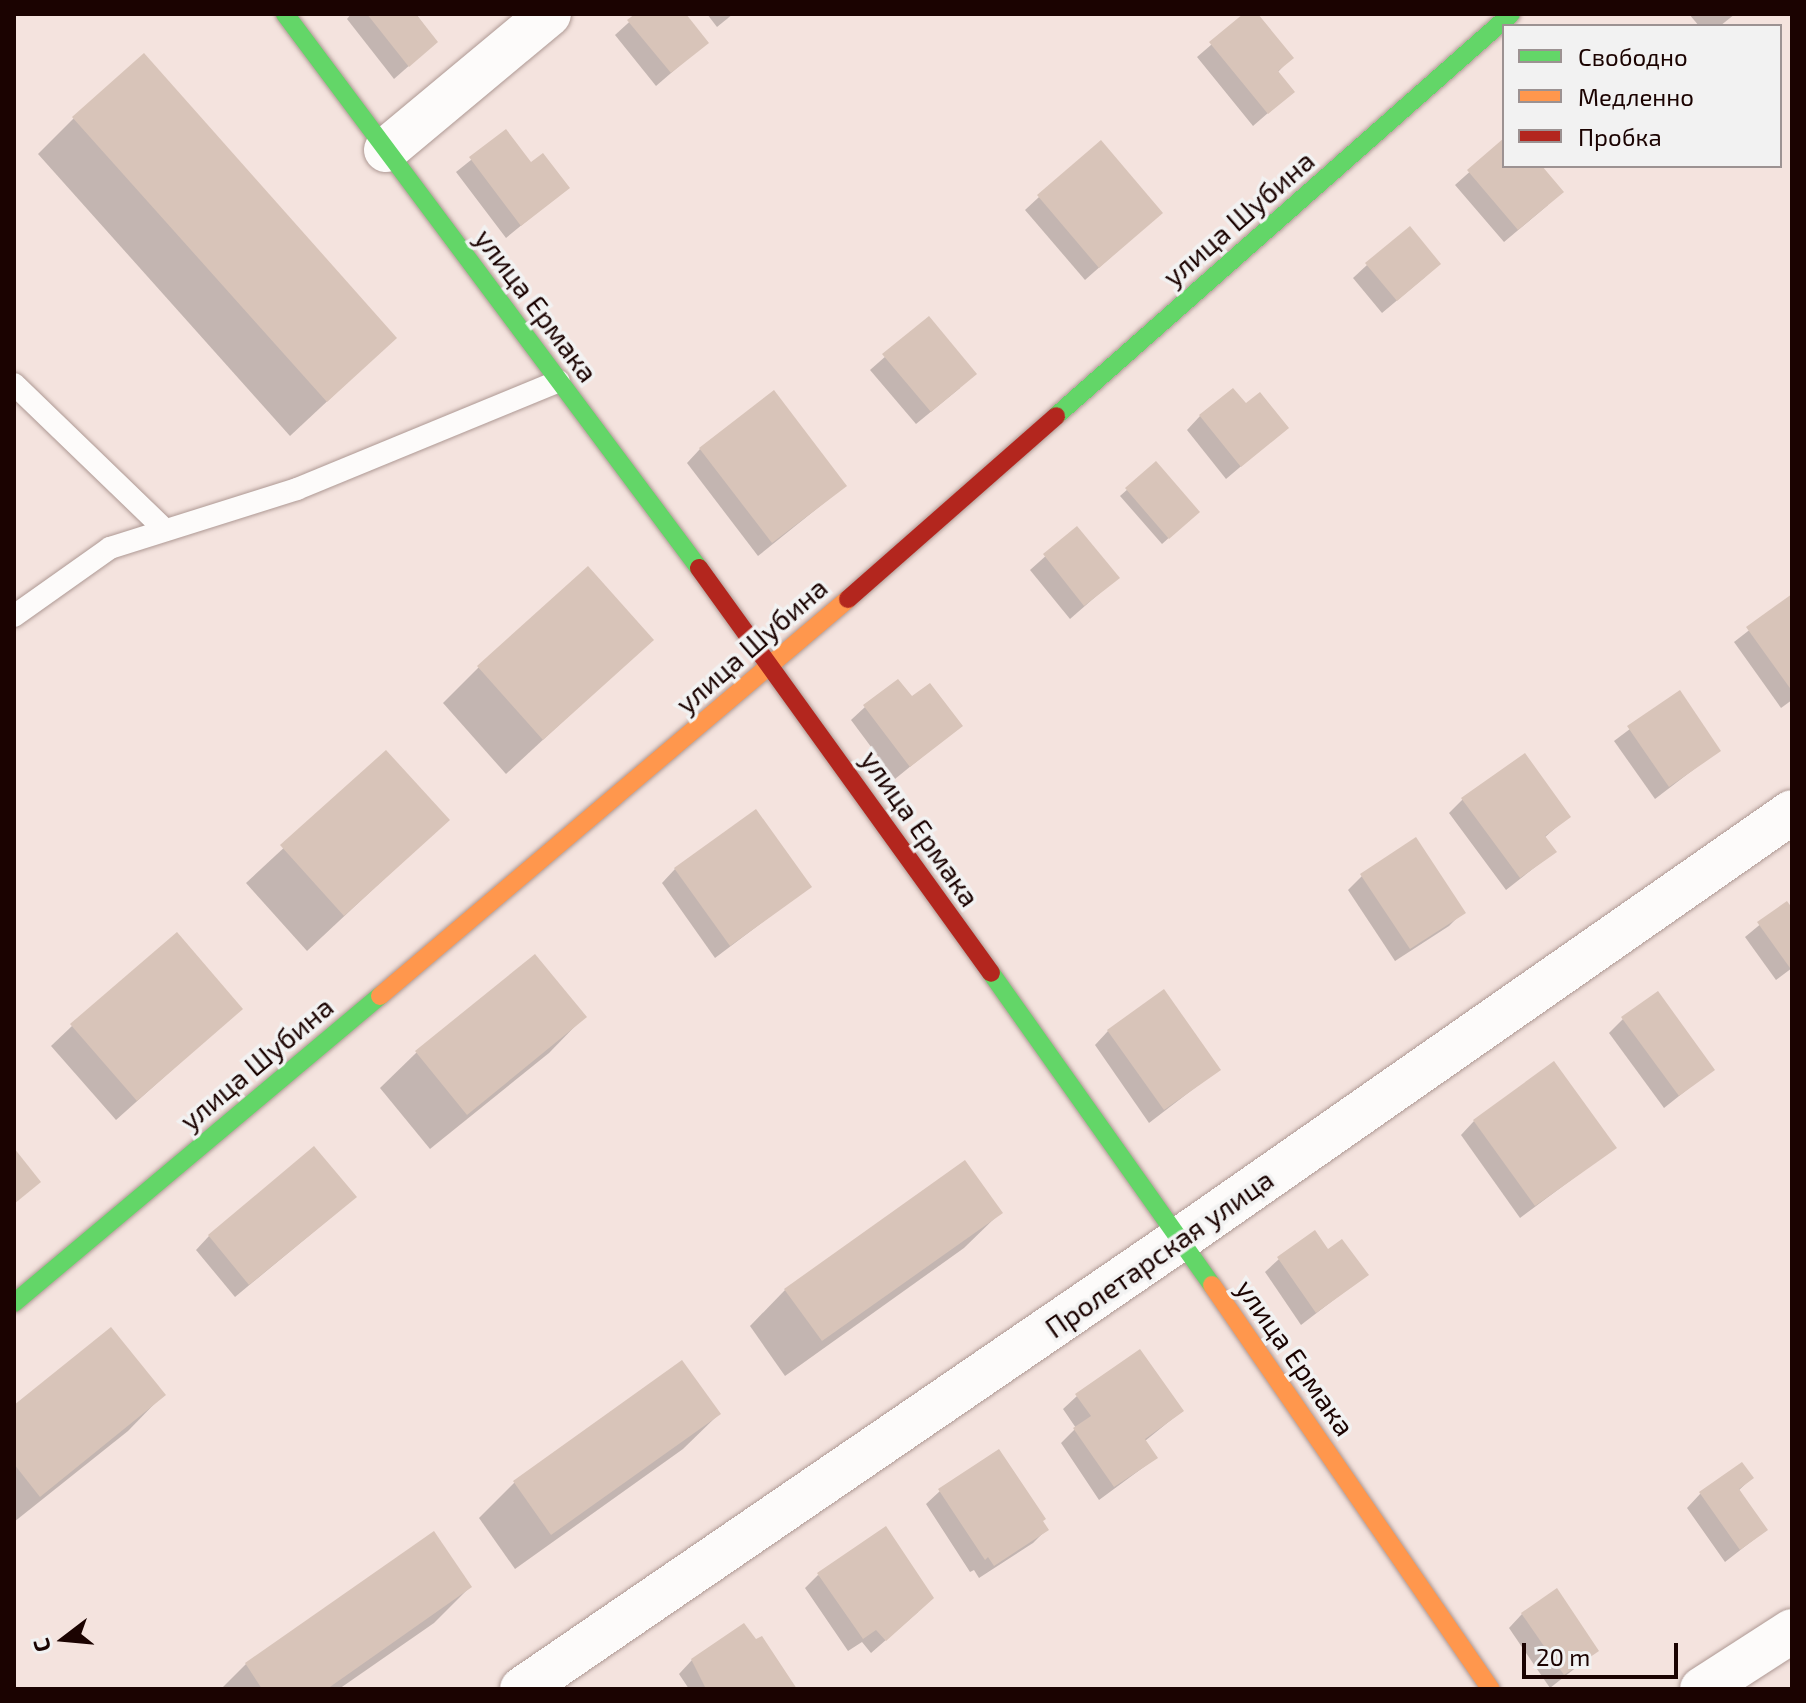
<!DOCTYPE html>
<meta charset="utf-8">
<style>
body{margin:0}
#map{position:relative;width:1806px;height:1703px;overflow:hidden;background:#f4e3de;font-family:"Exo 2",sans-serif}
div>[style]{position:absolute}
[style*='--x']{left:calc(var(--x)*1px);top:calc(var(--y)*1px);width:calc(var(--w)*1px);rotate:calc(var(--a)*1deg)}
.shadow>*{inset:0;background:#0003}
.building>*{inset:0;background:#d8c4b9}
.roads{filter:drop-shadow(0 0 2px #ae9994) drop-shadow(0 0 2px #ae9994)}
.lane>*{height:22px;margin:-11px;padding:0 11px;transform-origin:11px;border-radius:11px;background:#fdfbfa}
.street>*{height:44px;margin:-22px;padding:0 22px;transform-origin:22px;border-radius:22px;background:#fdfbfa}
.fast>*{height:18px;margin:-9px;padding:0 9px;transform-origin:9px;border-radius:9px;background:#63d668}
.slow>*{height:18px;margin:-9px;padding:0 9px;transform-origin:9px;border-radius:9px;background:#ff974d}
.jam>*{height:18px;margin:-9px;padding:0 9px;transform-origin:9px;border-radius:9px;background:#b3261e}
span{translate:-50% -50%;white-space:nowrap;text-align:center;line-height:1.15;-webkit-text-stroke:7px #f2f2f2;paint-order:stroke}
.street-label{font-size:28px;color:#1b0301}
.frame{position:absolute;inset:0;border:16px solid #1b0301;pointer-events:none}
.legend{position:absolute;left:1502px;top:24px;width:280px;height:144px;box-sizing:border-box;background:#f2f2f2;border:2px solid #9c9292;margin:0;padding:10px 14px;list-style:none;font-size:24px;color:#1b0301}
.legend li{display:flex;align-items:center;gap:16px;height:40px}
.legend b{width:40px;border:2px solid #9c9292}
.north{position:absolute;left:24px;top:1599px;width:80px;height:80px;-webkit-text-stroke:6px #f2f2f2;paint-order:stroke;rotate:254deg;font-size:22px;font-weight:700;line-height:32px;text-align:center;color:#1b0301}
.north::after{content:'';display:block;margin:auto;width:28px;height:36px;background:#1b0301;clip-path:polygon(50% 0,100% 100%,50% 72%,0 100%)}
.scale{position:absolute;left:1522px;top:1643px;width:156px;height:36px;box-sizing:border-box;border:4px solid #1b0301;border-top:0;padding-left:10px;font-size:24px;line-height:28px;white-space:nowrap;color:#1b0301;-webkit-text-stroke:6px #f2f2f2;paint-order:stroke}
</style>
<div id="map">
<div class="shadow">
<i style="clip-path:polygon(351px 14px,416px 14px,436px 42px,394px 79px,347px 19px)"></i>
<i style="clip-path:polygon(638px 14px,684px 14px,707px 42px,656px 86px,615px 35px)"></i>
<i style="clip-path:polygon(707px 14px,733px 14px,717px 27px)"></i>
<i style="clip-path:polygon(1247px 14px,1256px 14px,1291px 58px,1277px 73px,1292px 92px,1253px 126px,1197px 57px)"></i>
<i style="clip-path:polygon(1689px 14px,1735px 14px,1720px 26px,1699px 26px)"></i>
<i style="clip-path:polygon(74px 118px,395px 338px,290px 436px,38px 154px)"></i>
<i style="clip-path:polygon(506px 132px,531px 165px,567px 188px,506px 238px,456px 172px)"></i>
<i style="clip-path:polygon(1504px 141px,1504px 166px,1539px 166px,1548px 205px,1504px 242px,1455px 185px)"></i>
<i style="clip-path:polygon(1039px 197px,1146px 226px,1085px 280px,1025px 210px)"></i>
<i style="clip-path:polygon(1367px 265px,1425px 277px,1382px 313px,1353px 278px)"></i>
<i style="clip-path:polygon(928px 319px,960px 388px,916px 424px,870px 370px)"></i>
<i style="clip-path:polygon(1246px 406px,1286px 428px,1226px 479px,1187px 430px,1200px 416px)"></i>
<i style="clip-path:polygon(700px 449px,845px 486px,758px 556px,687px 463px)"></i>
<i style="clip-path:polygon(1156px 464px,1191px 518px,1162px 544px,1120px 496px)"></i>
<i style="clip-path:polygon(1076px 529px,1117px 578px,1070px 619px,1030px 570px)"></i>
<i style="clip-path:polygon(1792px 597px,1792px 700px,1781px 708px,1734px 642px)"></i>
<i style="clip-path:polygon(651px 640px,506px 774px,443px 703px,479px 667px)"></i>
<i style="clip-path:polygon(1679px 692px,1719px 750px,1655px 799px,1614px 741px)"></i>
<i style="clip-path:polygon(865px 707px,960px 726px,895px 779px,851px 720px)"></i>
<i style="clip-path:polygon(386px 753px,447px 820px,307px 951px,246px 883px)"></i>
<i style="clip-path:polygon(1463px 799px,1568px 817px,1544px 838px,1554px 852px,1506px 890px,1449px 813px)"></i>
<i style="clip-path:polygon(675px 869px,809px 887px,715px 958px,662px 883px)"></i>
<i style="clip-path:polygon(1362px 876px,1463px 912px,1449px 926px,1395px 961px,1348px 890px)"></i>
<i style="clip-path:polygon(1786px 903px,1792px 911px,1792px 968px,1776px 980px,1745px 937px)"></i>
<i style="clip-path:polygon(534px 957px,584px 1017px,549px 1053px,430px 1149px,380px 1088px,416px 1053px)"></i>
<i style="clip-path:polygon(240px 1009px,116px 1120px,51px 1046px,72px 1026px)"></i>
<i style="clip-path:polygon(1623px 1019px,1713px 1069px,1664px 1108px,1609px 1033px)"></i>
<i style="clip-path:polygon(1108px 1031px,1218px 1070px,1149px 1123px,1095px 1045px)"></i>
<i style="clip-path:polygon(1474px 1121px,1614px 1148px,1520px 1218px,1461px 1135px)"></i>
<i style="clip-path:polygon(340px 1210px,235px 1297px,196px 1250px,209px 1236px)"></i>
<i style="clip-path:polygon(1000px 1213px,964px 1248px,785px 1376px,750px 1326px,785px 1290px)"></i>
<i style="clip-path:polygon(1327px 1252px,1366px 1275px,1301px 1325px,1265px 1272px,1279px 1259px)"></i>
<i style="clip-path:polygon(163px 1395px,128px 1431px,14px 1522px,14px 1407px)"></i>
<i style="clip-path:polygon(1077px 1396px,1182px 1411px,1145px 1441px,1156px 1458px,1099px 1500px,1061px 1443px,1076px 1428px,1063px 1409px)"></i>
<i style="clip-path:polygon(719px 1414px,683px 1449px,515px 1569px,479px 1518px,515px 1482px)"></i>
<i style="clip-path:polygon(1752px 1478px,1738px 1491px,1766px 1530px,1725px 1562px,1687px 1508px,1700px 1494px)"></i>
<i style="clip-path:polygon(940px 1491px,1041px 1521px,1046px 1530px,1033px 1543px,979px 1578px,974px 1570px,970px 1572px,926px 1504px)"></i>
<i style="clip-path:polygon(433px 1534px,470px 1587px,434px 1623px,339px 1689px,221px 1689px,246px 1664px)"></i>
<i style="clip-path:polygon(818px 1575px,918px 1612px,871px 1653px,862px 1642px,848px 1651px,805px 1588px)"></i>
<i style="clip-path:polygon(1522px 1614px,1597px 1651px,1550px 1688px,1509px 1628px)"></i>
<i style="clip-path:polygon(692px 1660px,794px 1689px,689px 1689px,679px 1674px)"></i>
</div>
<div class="building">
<i style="clip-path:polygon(367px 14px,416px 14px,438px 42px,409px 67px)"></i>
<i style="clip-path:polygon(635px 14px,686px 14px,709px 43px,671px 73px,627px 20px)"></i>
<i style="clip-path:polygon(1243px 14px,1258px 14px,1294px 58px,1278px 71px,1295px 92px,1268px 114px,1209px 42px)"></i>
<i style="clip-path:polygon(144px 53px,397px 338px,327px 402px,72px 117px)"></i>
<i style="clip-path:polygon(506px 129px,531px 162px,543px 153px,570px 188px,521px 226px,469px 157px)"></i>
<i style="clip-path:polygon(1504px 138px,1504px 166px,1542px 166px,1564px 192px,1518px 230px,1467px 170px)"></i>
<i style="clip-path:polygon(1101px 140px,1163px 213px,1099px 268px,1037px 195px)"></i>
<i style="clip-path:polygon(1410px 226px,1441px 264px,1397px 301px,1365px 263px)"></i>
<i style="clip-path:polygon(929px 316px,977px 374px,931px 412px,882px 354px)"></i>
<i style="clip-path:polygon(1233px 388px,1246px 403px,1260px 392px,1289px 428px,1241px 467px,1199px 415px)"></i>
<i style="clip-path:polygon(774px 390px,847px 486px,772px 543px,699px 448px)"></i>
<i style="clip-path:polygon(1156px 461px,1200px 512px,1169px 539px,1125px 488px)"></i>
<i style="clip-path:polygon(1077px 526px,1120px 578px,1084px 606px,1043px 554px)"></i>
<i style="clip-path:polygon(588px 566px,654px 640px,543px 740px,477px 666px)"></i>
<i style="clip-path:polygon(1792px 594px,1792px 691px,1746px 627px)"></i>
<i style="clip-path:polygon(898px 679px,912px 696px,930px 683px,963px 726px,910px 767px,863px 705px)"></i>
<i style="clip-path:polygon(1680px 690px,1721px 751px,1669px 787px,1627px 726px)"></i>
<i style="clip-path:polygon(386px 750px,450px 820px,344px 916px,280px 845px)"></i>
<i style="clip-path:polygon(1525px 753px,1571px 817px,1545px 836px,1557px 852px,1520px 878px,1461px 798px)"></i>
<i style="clip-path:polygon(756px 809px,812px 887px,730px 946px,674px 868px)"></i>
<i style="clip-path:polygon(1416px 837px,1466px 913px,1410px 949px,1360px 874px)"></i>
<i style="clip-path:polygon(1787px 901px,1792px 908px,1790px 968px,1757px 922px)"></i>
<i style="clip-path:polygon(177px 932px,243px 1009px,137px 1101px,70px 1024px)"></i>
<i style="clip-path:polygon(535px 954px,587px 1017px,467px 1115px,415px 1051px)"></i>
<i style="clip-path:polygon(1164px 989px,1221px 1070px,1164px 1110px,1107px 1030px)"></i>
<i style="clip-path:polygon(1658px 991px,1715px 1070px,1679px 1096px,1621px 1017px)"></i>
<i style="clip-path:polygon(1554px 1061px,1617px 1148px,1535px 1206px,1473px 1120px)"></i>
<i style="clip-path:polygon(314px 1146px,357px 1197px,249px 1285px,208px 1235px)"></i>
<i style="clip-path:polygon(14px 1148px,41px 1182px,14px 1204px)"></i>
<i style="clip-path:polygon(965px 1160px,1003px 1213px,822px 1341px,784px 1289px)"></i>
<i style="clip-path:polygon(1315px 1230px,1328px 1249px,1342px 1239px,1369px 1275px,1316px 1313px,1277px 1257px)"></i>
<i style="clip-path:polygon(111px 1327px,166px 1395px,40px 1497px,14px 1464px,14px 1405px)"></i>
<i style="clip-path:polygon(1140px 1349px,1184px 1411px,1145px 1439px,1158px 1458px,1114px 1487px,1073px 1428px,1091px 1416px,1075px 1394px)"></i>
<i style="clip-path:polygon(682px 1360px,721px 1414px,551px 1535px,513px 1481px)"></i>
<i style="clip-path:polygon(999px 1449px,1046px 1519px,1043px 1521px,1049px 1530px,994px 1566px,988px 1557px,985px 1560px,938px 1489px)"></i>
<i style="clip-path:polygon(1742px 1462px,1754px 1478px,1739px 1489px,1768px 1530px,1740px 1550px,1699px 1492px)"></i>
<i style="clip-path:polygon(886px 1526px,934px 1598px,886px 1641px,876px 1630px,863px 1639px,817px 1573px)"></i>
<i style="clip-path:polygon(434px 1531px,472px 1587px,327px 1689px,262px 1689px,245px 1663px)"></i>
<i style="clip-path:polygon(1557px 1588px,1599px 1651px,1564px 1675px,1521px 1613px)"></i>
<i style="clip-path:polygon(744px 1623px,756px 1639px,762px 1636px,797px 1689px,706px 1689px,691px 1659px)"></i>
</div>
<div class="roads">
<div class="lane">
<i style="--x:14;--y:384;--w:210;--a:44"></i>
<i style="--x:14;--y:616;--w:118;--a:-35.3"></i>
<i style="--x:110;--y:548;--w:196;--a:-17.5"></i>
<i style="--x:297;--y:489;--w:283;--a:-22.4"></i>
</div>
<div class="street">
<i style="--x:386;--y:150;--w:212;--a:-39.8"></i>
<i style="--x:522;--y:1689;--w:797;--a:-34.37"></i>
<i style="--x:1180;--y:1239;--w:746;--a:-34.9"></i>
<i style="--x:1702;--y:1689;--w:107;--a:-32.8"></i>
</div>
<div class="fast">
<i style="--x:285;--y:14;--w:692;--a:53.23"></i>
<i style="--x:1056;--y:416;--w:607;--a:-41.46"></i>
<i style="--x:991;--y:973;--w:382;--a:54.7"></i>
<i style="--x:14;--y:1303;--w:478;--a:-40"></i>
</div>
<div class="slow">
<i style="--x:380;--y:996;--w:614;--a:-40.31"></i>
<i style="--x:1212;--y:1285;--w:491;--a:55.4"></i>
</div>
<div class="jam">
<i style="--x:699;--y:568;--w:499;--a:54.2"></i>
<i style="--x:848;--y:599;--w:277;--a:-41.3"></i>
</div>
</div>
<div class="street-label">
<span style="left:1238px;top:218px;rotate:-41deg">улица Шубина</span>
<span style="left:537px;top:305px;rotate:53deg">улица Ермака</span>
<span style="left:751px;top:645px;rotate:-41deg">улица Шубина</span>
<span style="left:921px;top:828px;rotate:55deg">улица Ермака</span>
<span style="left:256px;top:1063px;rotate:-40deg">улица Шубина</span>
<span style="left:1159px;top:1253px;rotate:-35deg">Пролетарская улица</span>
<span style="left:1296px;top:1357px;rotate:55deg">улица Ермака</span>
</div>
<div class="frame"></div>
<ul class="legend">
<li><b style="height:10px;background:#63d668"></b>Свободно</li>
<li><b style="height:10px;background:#ff974d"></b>Медленно</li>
<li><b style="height:10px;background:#b3261e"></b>Пробка</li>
</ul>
<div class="north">С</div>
<div class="scale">20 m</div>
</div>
